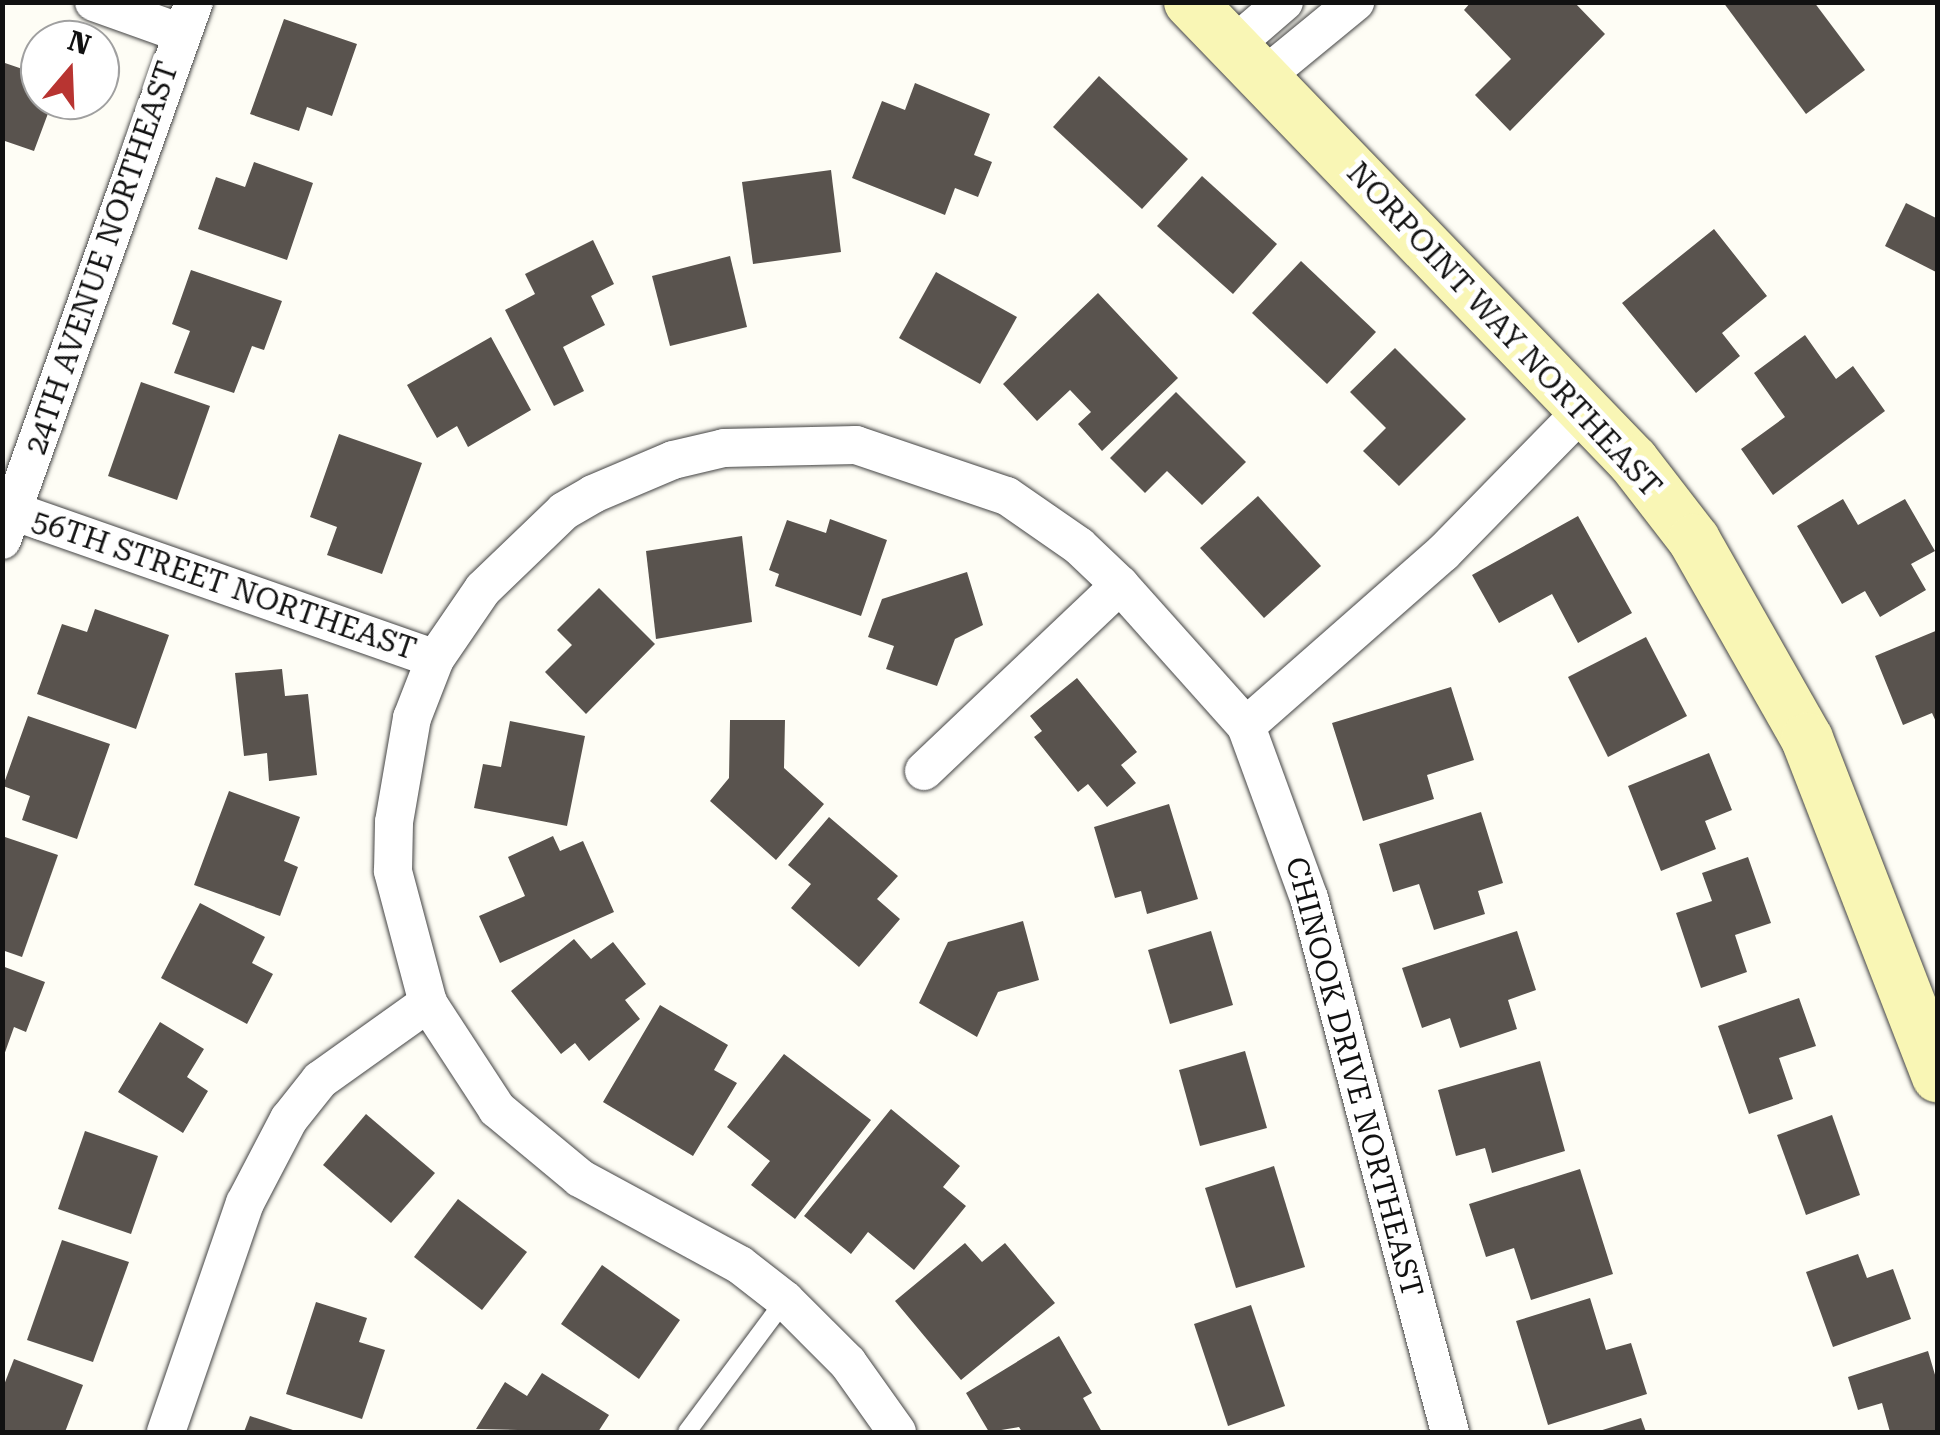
<!DOCTYPE html>
<style>
body{margin:0}
#map{position:relative;width:1940px;height:1435px;overflow:hidden;background:#fefdf5;font-family:"Roboto Serif",serif}
div>[style]{position:absolute}
[style*='--x']{left:calc(var(--x)*1px);top:calc(var(--y)*1px);width:calc(var(--w)*1px);rotate:calc(var(--a)*1deg)}
.building>*{inset:0;background:#59534e}
.roads{filter:drop-shadow(0 0 2px #444) drop-shadow(0 0 2px #444)}
.lane>*{height:18px;margin:-9px;padding:0 9px;transform-origin:9px;border-radius:9px;background:#fff}
.street>*{height:38px;margin:-19px;padding:0 19px;transform-origin:19px;border-radius:19px;background:#fff}
.secondary>*{height:52px;margin:-26px;padding:0 26px;transform-origin:26px;border-radius:26px;background:#f9f6b5}
span{translate:-50% -50%;white-space:nowrap;text-align:center;line-height:1.15;-webkit-text-stroke:10px #fff;paint-order:stroke}
.street-label{font-size:30px;color:#111}
.frame{position:absolute;inset:0;border:5px solid #111;pointer-events:none}
.north{position:absolute;left:20px;top:20px;width:100px;height:100px;box-sizing:border-box;background:#fff;border:2px solid #a0a0a0;border-radius:50%;rotate:19deg;font-size:28px;font-weight:700;line-height:40px;text-align:center;color:#111}
.north::after{content:'';display:block;margin:auto;width:35px;height:45px;background:#b83431;clip-path:polygon(50% 0,100% 100%,50% 72%,0 100%)}
</style>
<div id="map">
<div class="building">
<i style="clip-path:polygon(1471px 2px,1574px 2px,1605px 34px,1510px 131px,1475px 95px,1511px 59px,1464px 10px)"></i>
<i style="clip-path:polygon(1723px 2px,1814px 2px,1865px 70px,1806px 114px)"></i>
<i style="clip-path:polygon(284px 19px,357px 44px,332px 116px,307px 107px,299px 131px,250px 114px)"></i>
<i style="clip-path:polygon(2px 62px,40px 75px,40px 100px,53px 100px,34px 151px,2px 140px)"></i>
<i style="clip-path:polygon(1099px 76px,1188px 159px,1142px 209px,1053px 127px)"></i>
<i style="clip-path:polygon(915px 83px,990px 114px,974px 155px,992px 162px,978px 197px,955px 188px,945px 215px,852px 178px,882px 101px,905px 110px)"></i>
<i style="clip-path:polygon(254px 162px,313px 183px,287px 260px,198px 229px,216px 177px,245px 187px)"></i>
<i style="clip-path:polygon(831px 170px,841px 252px,753px 264px,742px 182px)"></i>
<i style="clip-path:polygon(1202px 176px,1277px 244px,1233px 294px,1157px 226px)"></i>
<i style="clip-path:polygon(1906px 203px,1938px 219px,1938px 273px,1885px 246px)"></i>
<i style="clip-path:polygon(1714px 229px,1767px 296px,1722px 333px,1740px 356px,1696px 393px,1622px 303px)"></i>
<i style="clip-path:polygon(593px 240px,614px 284px,591px 296px,605px 325px,563px 347px,584px 391px,554px 406px,505px 310px,535px 294px,525px 274px)"></i>
<i style="clip-path:polygon(730px 256px,747px 327px,670px 346px,652px 276px)"></i>
<i style="clip-path:polygon(1301px 261px,1376px 332px,1327px 384px,1252px 313px)"></i>
<i style="clip-path:polygon(191px 270px,282px 301px,264px 350px,252px 346px,234px 393px,174px 373px,190px 331px,172px 324px)"></i>
<i style="clip-path:polygon(936px 272px,1017px 317px,980px 384px,899px 338px)"></i>
<i style="clip-path:polygon(1098px 293px,1178px 378px,1102px 451px,1078px 424px,1091px 412px,1070px 390px,1037px 421px,1003px 384px)"></i>
<i style="clip-path:polygon(1805px 335px,1836px 379px,1853px 366px,1885px 411px,1773px 495px,1741px 449px,1785px 417px,1754px 373px)"></i>
<i style="clip-path:polygon(491px 337px,531px 410px,468px 447px,457px 426px,437px 438px,407px 385px)"></i>
<i style="clip-path:polygon(1395px 348px,1466px 419px,1399px 486px,1363px 451px,1386px 428px,1350px 392px)"></i>
<i style="clip-path:polygon(141px 382px,210px 406px,177px 500px,108px 476px)"></i>
<i style="clip-path:polygon(1176px 392px,1246px 462px,1202px 505px,1167px 471px,1145px 493px,1110px 458px)"></i>
<i style="clip-path:polygon(339px 434px,422px 463px,382px 574px,327px 555px,337px 527px,310px 517px)"></i>
<i style="clip-path:polygon(1258px 496px,1321px 566px,1264px 618px,1200px 548px)"></i>
<i style="clip-path:polygon(1843px 499px,1858px 525px,1905px 499px,1935px 551px,1911px 564px,1926px 590px,1880px 617px,1865px 591px,1842px 604px,1797px 526px)"></i>
<i style="clip-path:polygon(1578px 516px,1632px 613px,1578px 643px,1552px 594px,1499px 623px,1472px 575px)"></i>
<i style="clip-path:polygon(830px 519px,887px 540px,861px 616px,775px 586px,779px 574px,769px 570px,787px 520px,826px 533px)"></i>
<i style="clip-path:polygon(742px 536px,752px 622px,656px 639px,646px 551px)"></i>
<i style="clip-path:polygon(967px 572px,983px 625px,955px 639px,937px 686px,886px 669px,894px 646px,868px 637px,882px 599px)"></i>
<i style="clip-path:polygon(599px 588px,655px 644px,586px 714px,545px 672px,572px 645px,557px 630px)"></i>
<i style="clip-path:polygon(95px 609px,169px 635px,136px 729px,37px 694px,62px 624px,87px 632px)"></i>
<i style="clip-path:polygon(1938px 630px,1938px 726px,1932px 713px,1903px 725px,1875px 656px)"></i>
<i style="clip-path:polygon(1646px 637px,1687px 716px,1608px 757px,1568px 677px)"></i>
<i style="clip-path:polygon(282px 669px,285px 696px,308px 694px,317px 775px,269px 781px,267px 753px,244px 756px,235px 673px)"></i>
<i style="clip-path:polygon(1077px 678px,1137px 752px,1121px 765px,1136px 783px,1107px 807px,1088px 784px,1078px 792px,1034px 737px,1042px 731px,1030px 716px)"></i>
<i style="clip-path:polygon(1451px 687px,1474px 760px,1427px 775px,1434px 799px,1363px 821px,1332px 723px)"></i>
<i style="clip-path:polygon(28px 716px,110px 744px,77px 839px,22px 820px,30px 796px,3px 786px)"></i>
<i style="clip-path:polygon(730px 720px,785px 720px,784px 768px,824px 804px,776px 860px,710px 801px,729px 778px)"></i>
<i style="clip-path:polygon(510px 721px,585px 736px,567px 826px,474px 808px,483px 764px,501px 767px)"></i>
<i style="clip-path:polygon(1709px 753px,1732px 810px,1705px 821px,1716px 849px,1661px 871px,1628px 786px)"></i>
<i style="clip-path:polygon(229px 791px,300px 817px,284px 861px,298px 867px,280px 916px,194px 885px)"></i>
<i style="clip-path:polygon(1169px 804px,1198px 899px,1147px 914px,1141px 891px,1115px 898px,1094px 827px)"></i>
<i style="clip-path:polygon(1481px 812px,1503px 883px,1478px 891px,1485px 914px,1434px 930px,1419px 884px,1393px 892px,1379px 844px)"></i>
<i style="clip-path:polygon(829px 817px,898px 876px,877px 899px,900px 919px,859px 967px,791px 908px,811px 884px,788px 865px)"></i>
<i style="clip-path:polygon(2px 836px,58px 855px,22px 957px,2px 950px)"></i>
<i style="clip-path:polygon(553px 836px,560px 851px,583px 841px,614px 912px,500px 963px,479px 916px,525px 896px,508px 857px)"></i>
<i style="clip-path:polygon(1748px 857px,1771px 923px,1735px 935px,1747px 972px,1701px 988px,1676px 913px,1712px 901px,1702px 873px)"></i>
<i style="clip-path:polygon(200px 903px,265px 937px,252px 963px,273px 974px,247px 1024px,161px 978px)"></i>
<i style="clip-path:polygon(1023px 921px,1039px 980px,998px 992px,977px 1037px,919px 1003px,948px 942px)"></i>
<i style="clip-path:polygon(1211px 931px,1233px 1005px,1170px 1024px,1148px 950px)"></i>
<i style="clip-path:polygon(1517px 931px,1536px 990px,1508px 1000px,1517px 1029px,1460px 1048px,1450px 1018px,1422px 1028px,1402px 968px)"></i>
<i style="clip-path:polygon(574px 939px,591px 959px,613px 942px,646px 984px,625px 1000px,640px 1019px,589px 1061px,575px 1043px,561px 1054px,511px 991px)"></i>
<i style="clip-path:polygon(2px 966px,45px 982px,26px 1032px,14px 1027px,3px 1058px)"></i>
<i style="clip-path:polygon(1799px 998px,1816px 1046px,1779px 1058px,1793px 1099px,1749px 1114px,1718px 1026px)"></i>
<i style="clip-path:polygon(660px 1005px,728px 1045px,714px 1070px,737px 1083px,693px 1156px,603px 1102px)"></i>
<i style="clip-path:polygon(160px 1022px,204px 1049px,187px 1077px,208px 1091px,183px 1133px,118px 1092px)"></i>
<i style="clip-path:polygon(1245px 1051px,1267px 1128px,1200px 1146px,1179px 1070px)"></i>
<i style="clip-path:polygon(784px 1054px,871px 1120px,795px 1219px,751px 1185px,770px 1161px,727px 1127px)"></i>
<i style="clip-path:polygon(1540px 1061px,1565px 1151px,1492px 1173px,1485px 1148px,1456px 1156px,1438px 1090px)"></i>
<i style="clip-path:polygon(891px 1109px,960px 1166px,943px 1187px,966px 1206px,914px 1270px,868px 1232px,851px 1254px,804px 1216px)"></i>
<i style="clip-path:polygon(366px 1114px,435px 1173px,391px 1223px,323px 1165px)"></i>
<i style="clip-path:polygon(1832px 1115px,1860px 1195px,1806px 1215px,1777px 1135px)"></i>
<i style="clip-path:polygon(85px 1131px,158px 1156px,131px 1234px,58px 1209px)"></i>
<i style="clip-path:polygon(1274px 1166px,1305px 1267px,1236px 1288px,1205px 1188px)"></i>
<i style="clip-path:polygon(1580px 1169px,1613px 1274px,1531px 1300px,1514px 1248px,1486px 1257px,1469px 1204px)"></i>
<i style="clip-path:polygon(458px 1199px,527px 1252px,482px 1310px,414px 1257px)"></i>
<i style="clip-path:polygon(62px 1240px,129px 1262px,93px 1362px,27px 1340px)"></i>
<i style="clip-path:polygon(965px 1243px,982px 1262px,1005px 1243px,1055px 1303px,961px 1380px,895px 1301px)"></i>
<i style="clip-path:polygon(1858px 1254px,1867px 1278px,1893px 1269px,1911px 1319px,1833px 1347px,1806px 1272px)"></i>
<i style="clip-path:polygon(602px 1265px,680px 1320px,639px 1379px,561px 1324px)"></i>
<i style="clip-path:polygon(1590px 1298px,1606px 1350px,1631px 1343px,1647px 1394px,1548px 1425px,1516px 1321px)"></i>
<i style="clip-path:polygon(316px 1302px,367px 1318px,359px 1342px,385px 1350px,362px 1419px,286px 1394px)"></i>
<i style="clip-path:polygon(1251px 1305px,1285px 1406px,1228px 1426px,1194px 1324px)"></i>
<i style="clip-path:polygon(1059px 1336px,1092px 1393px,1083px 1398px,1102px 1432px,1022px 1432px,1019px 1427px,989px 1432px,966px 1393px)"></i>
<i style="clip-path:polygon(1928px 1351px,1938px 1385px,1938px 1432px,1890px 1432px,1882px 1403px,1858px 1410px,1848px 1377px)"></i>
<i style="clip-path:polygon(14px 1359px,83px 1385px,65px 1432px,2px 1432px,2px 1390px)"></i>
<i style="clip-path:polygon(542px 1373px,609px 1415px,598px 1432px,476px 1429px,505px 1382px,527px 1396px)"></i>
<i style="clip-path:polygon(250px 1416px,299px 1432px,244px 1432px)"></i>
<i style="clip-path:polygon(1641px 1418px,1646px 1432px,1596px 1432px)"></i>
</div>
<div class="roads">
<div class="lane">
<i style="--x:687;--y:1432;--w:164;--a:-53.4"></i>
</div>
<div class="street">
<i style="--x:94;--y:2;--w:92;--a:19.6"></i>
<i style="--x:1234;--y:45;--w:66;--a:-40.7"></i>
<i style="--x:1265;--y:76;--w:117;--a:-39.4"></i>
<i style="--x:13;--y:511;--w:447;--a:19.3"></i>
<i style="--x:2;--y:540;--w:571;--a:-70.36"></i>
<i style="--x:1246;--y:726;--w:262;--a:-41.3"></i>
<i style="--x:1443;--y:553;--w:202;--a:-45.6"></i>
<i style="--x:924;--y:771;--w:270;--a:-43.5"></i>
<i style="--x:166;--y:1432;--w:242;--a:-71"></i>
<i style="--x:245;--y:1203;--w:95;--a:-62.4"></i>
<i style="--x:289;--y:1119;--w:50;--a:-51.5"></i>
<i style="--x:320;--y:1080;--w:133;--a:-35.5"></i>
<i style="--x:897;--y:1432;--w:85;--a:-125.4"></i>
<i style="--x:848;--y:1363;--w:89;--a:-135"></i>
<i style="--x:785;--y:1300;--w:57;--a:-142.1"></i>
<i style="--x:740;--y:1265;--w:182;--a:-151.5"></i>
<i style="--x:580;--y:1178;--w:108;--a:-140.3"></i>
<i style="--x:497;--y:1109;--w:126;--a:-123.1"></i>
<i style="--x:428;--y:1003;--w:137;--a:-104.9"></i>
<i style="--x:393;--y:871;--w:49;--a:-88.8"></i>
<i style="--x:394;--y:822;--w:106;--a:-80.2"></i>
<i style="--x:412;--y:718;--w:63;--a:-68.7"></i>
<i style="--x:435;--y:659;--w:85;--a:-55.6"></i>
<i style="--x:483;--y:589;--w:112;--a:-43.9"></i>
<i style="--x:564;--y:511;--w:34;--a:-30"></i>
<i style="--x:593;--y:494;--w:87;--a:-23"></i>
<i style="--x:673;--y:460;--w:52;--a:-13.2"></i>
<i style="--x:724;--y:448;--w:132;--a:-1.3"></i>
<i style="--x:856;--y:445;--w:159;--a:18.7"></i>
<i style="--x:1007;--y:496;--w:88;--a:34.8"></i>
<i style="--x:1079;--y:546;--w:57;--a:43.6"></i>
<i style="--x:1120;--y:585;--w:189;--a:48.2"></i>
<i style="--x:1246;--y:726;--w:183;--a:69.9"></i>
<i style="--x:1309;--y:898;--w:552;--a:75.21"></i>
</div>
<div class="secondary">
<i style="--x:1190;--y:2;--w:638;--a:46.02"></i>
<i style="--x:1633;--y:461;--w:100;--a:52.3"></i>
<i style="--x:1694;--y:540;--w:229;--a:60.4"></i>
<i style="--x:1807;--y:739;--w:362;--a:68.8"></i>
</div>
</div>
<div class="street-label">
<span style="left:102px;top:258px;rotate:-71deg">24TH AVENUE NORTHEAST</span>
<span style="left:1504px;top:330px;rotate:47deg">NORPOINT WAY NORTHEAST</span>
<span style="left:224px;top:585px;rotate:19deg">56TH STREET NORTHEAST</span>
<span style="left:1354px;top:1077px;rotate:75deg">CHINOOK DRIVE NORTHEAST</span>
</div>
<div class="frame"></div>
<div class="north">N</div>
</div>
